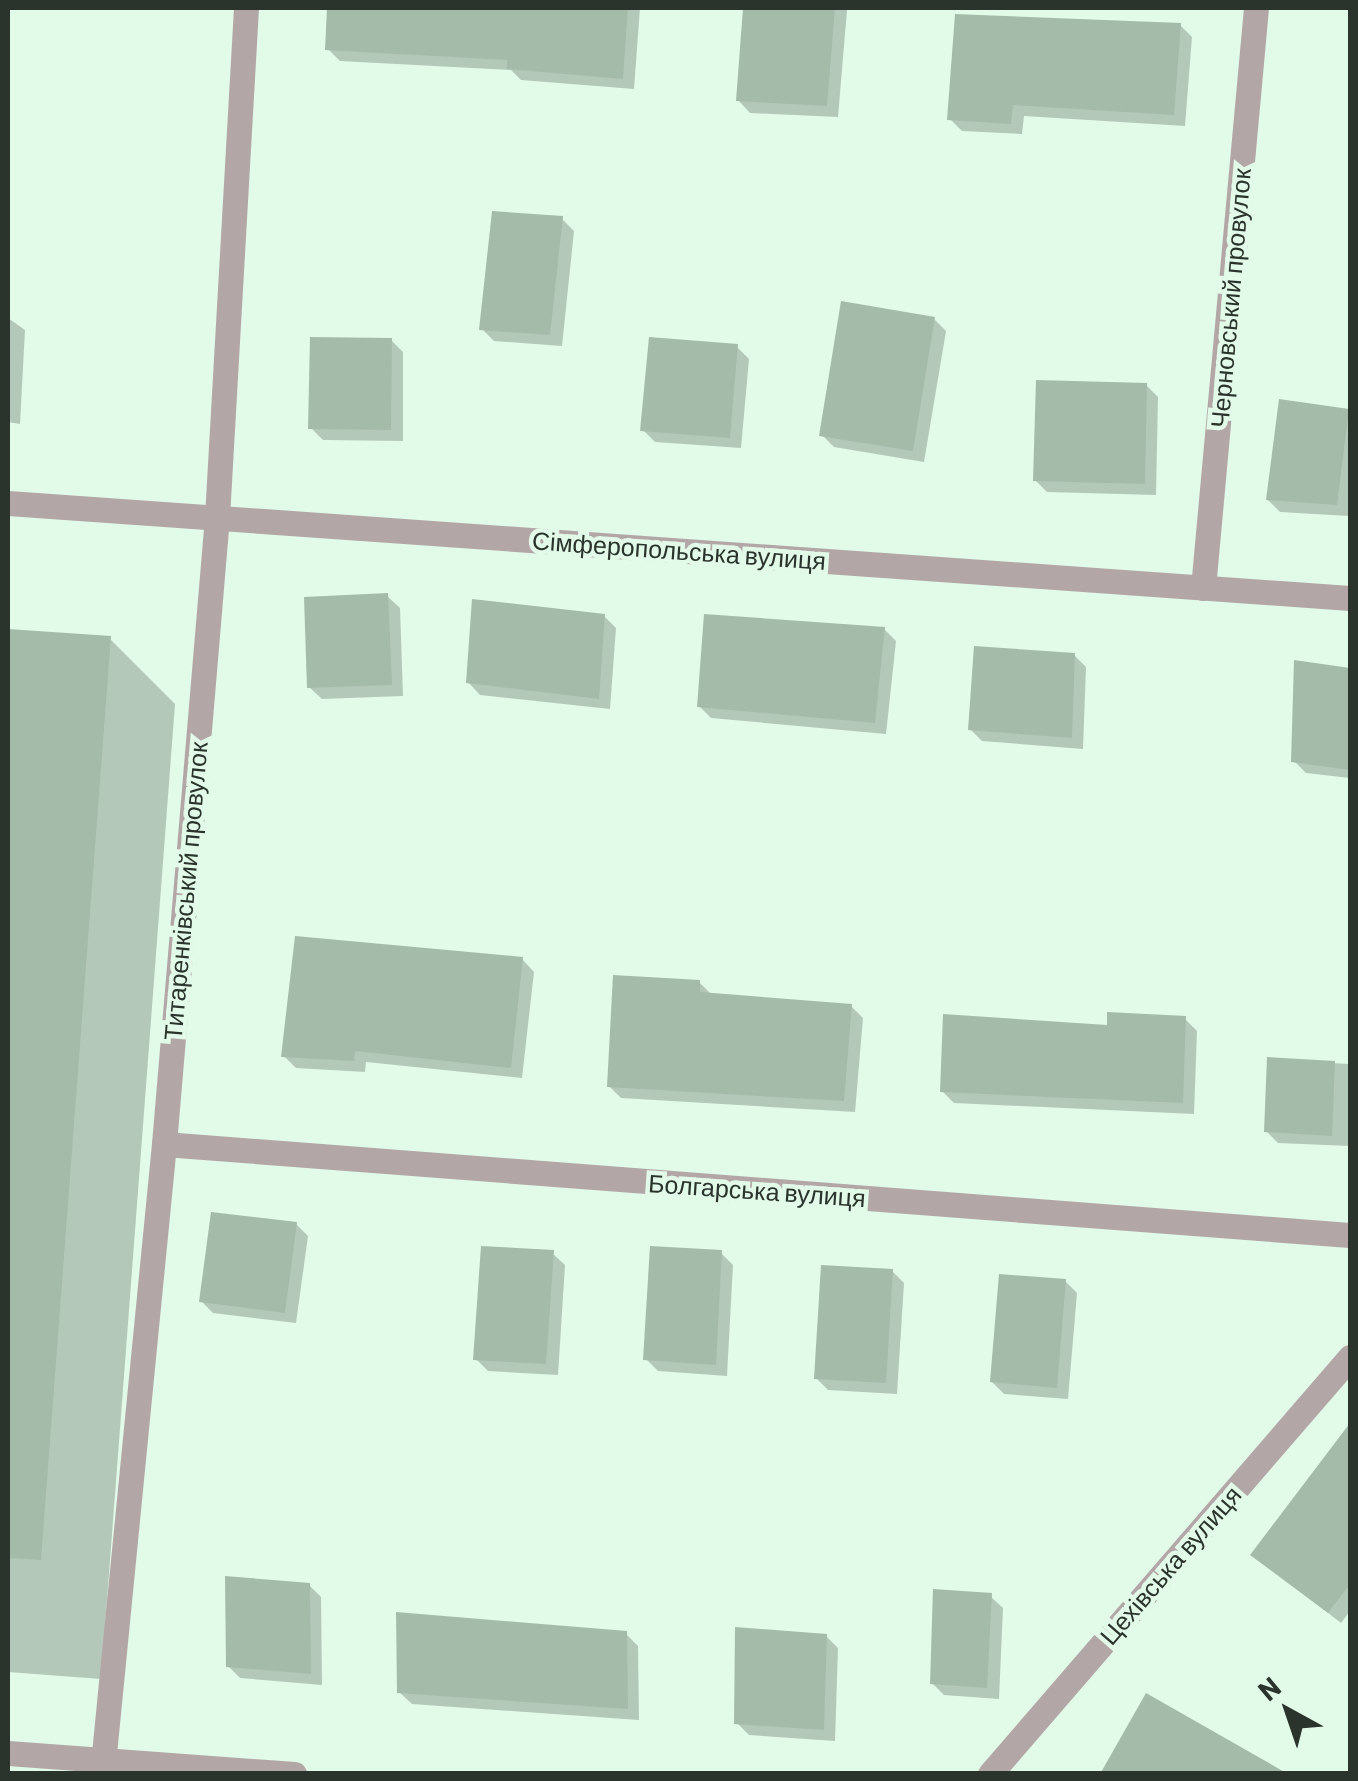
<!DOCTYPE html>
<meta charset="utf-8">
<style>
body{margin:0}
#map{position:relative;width:1358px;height:1781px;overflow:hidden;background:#e2fae8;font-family:Barlow,sans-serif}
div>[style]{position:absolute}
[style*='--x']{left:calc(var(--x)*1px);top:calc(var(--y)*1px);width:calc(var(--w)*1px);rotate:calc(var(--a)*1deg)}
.shadow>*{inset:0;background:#0003}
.building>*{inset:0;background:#a4bbaa}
.minor>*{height:25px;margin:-12.5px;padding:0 12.5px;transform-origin:12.5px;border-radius:12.5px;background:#b3a6a7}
span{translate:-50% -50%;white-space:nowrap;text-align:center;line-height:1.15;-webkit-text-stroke:9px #e2fae8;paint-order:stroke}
.street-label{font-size:25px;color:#2a332c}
.frame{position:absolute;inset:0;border:10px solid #2a332c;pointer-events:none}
.north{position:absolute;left:1238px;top:1661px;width:100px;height:100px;-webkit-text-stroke:8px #e2fae8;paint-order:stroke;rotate:320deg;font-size:28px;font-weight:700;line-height:40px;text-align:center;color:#2a332c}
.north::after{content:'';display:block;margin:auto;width:35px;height:45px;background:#2a332c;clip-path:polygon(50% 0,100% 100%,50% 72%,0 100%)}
</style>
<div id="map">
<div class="shadow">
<i style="clip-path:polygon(330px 8px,640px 8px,634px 89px,521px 80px,511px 70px,340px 61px,328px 49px)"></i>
<i style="clip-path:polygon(746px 8px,847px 10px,838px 117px,750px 113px,738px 100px)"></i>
<i style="clip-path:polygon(1180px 25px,1192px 37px,1185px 126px,1024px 116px,1022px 134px,962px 131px,950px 119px)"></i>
<i style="clip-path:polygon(562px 219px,574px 231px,562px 346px,494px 341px,482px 329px)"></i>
<i style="clip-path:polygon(8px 318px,25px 330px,20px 424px,8px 422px)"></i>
<i style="clip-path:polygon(934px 319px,946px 331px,924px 462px,834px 447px,822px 435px)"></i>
<i style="clip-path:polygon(391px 340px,403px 352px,403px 441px,323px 440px,311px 428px)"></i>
<i style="clip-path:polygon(737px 347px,749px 359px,741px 448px,655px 442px,643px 430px)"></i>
<i style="clip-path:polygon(1146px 385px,1158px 397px,1156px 495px,1047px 492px,1035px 480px)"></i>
<i style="clip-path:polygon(1348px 411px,1348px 516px,1280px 512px,1268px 500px)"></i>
<i style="clip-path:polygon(387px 596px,400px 608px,403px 696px,322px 699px,309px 687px)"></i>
<i style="clip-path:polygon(604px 616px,616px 628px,610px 709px,480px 695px,468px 682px)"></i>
<i style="clip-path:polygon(884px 629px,896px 641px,886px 734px,711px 718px,699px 706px)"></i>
<i style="clip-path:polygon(8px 631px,110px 639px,175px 704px,101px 1679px,8px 1672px)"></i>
<i style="clip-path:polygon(1074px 655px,1086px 667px,1083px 749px,982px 741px,970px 729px)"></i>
<i style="clip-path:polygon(1296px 663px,1350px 670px,1350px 778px,1306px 773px,1294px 761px)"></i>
<i style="clip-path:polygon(522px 959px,534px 972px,522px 1078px,366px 1062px,365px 1072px,296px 1068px,284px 1056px)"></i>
<i style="clip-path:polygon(699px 982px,711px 994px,851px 1006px,863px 1018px,855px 1112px,621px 1098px,609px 1086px)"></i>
<i style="clip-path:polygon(1185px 1019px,1197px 1031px,1194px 1114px,954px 1103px,942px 1091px,1109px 1028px)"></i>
<i style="clip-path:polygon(1270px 1060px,1350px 1064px,1350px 1146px,1278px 1143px,1266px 1131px)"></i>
<i style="clip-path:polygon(296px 1224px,308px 1236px,296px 1323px,213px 1313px,201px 1301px)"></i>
<i style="clip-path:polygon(552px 1253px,565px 1265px,558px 1375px,488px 1371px,476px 1359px)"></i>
<i style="clip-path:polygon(721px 1253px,733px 1265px,727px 1376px,658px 1371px,646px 1359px)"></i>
<i style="clip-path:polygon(892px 1271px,904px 1283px,897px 1394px,828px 1390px,816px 1378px)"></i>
<i style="clip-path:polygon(1065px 1281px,1077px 1293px,1068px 1399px,1004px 1394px,992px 1382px)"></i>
<i style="clip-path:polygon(1350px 1430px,1350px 1611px,1341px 1623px,1254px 1555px)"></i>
<i style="clip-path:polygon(309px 1585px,321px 1597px,322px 1685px,240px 1678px,228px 1666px)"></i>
<i style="clip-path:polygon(990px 1596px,1003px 1608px,999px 1699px,944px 1695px,932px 1683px)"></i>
<i style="clip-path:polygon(626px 1634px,638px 1646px,639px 1720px,412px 1704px,399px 1692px)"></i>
<i style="clip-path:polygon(826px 1636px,838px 1648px,835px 1741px,749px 1735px,737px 1723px)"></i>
</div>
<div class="building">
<i style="clip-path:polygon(327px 8px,628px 8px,623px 79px,507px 69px,507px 60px,325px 50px)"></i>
<i style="clip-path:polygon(743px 8px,835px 8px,827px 106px,736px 101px)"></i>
<i style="clip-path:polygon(955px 14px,1181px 23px,1174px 115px,1013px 105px,1011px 124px,947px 120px)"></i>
<i style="clip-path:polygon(492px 211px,563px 216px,550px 335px,479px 330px)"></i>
<i style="clip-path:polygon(841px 301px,935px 317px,913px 451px,819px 436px)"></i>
<i style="clip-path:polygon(310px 337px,392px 338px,391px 430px,308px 429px)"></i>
<i style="clip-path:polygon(649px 337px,738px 344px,730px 438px,640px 431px)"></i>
<i style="clip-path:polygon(1036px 380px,1147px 383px,1145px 484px,1033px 481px)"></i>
<i style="clip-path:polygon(1279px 399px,1349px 409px,1337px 505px,1266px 500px)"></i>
<i style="clip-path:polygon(388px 593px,392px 685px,307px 688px,304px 597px)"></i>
<i style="clip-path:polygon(472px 599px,605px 614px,599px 699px,466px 683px)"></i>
<i style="clip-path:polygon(704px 614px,885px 627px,875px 723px,697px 707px)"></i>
<i style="clip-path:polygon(8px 629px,111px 636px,41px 1560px,8px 1558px)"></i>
<i style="clip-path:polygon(974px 646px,1075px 653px,1072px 738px,968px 730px)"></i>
<i style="clip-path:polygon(1294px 660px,1350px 668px,1350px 770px,1291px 762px)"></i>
<i style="clip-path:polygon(295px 936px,523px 957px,511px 1068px,355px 1051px,354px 1061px,281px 1057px)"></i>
<i style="clip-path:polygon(613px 975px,700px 980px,700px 992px,852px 1004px,844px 1101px,607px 1087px)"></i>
<i style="clip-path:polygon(1107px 1012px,1186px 1016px,1183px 1103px,940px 1092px,943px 1014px,1107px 1025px)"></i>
<i style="clip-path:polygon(1267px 1057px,1335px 1061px,1332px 1136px,1264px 1132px)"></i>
<i style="clip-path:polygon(211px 1212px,297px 1222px,285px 1313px,199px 1302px)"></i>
<i style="clip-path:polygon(481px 1246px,554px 1250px,546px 1364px,473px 1360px)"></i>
<i style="clip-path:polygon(650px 1246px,722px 1250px,716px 1365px,643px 1360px)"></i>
<i style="clip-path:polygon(821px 1265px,893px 1269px,886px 1383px,814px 1379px)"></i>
<i style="clip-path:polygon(999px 1274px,1066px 1279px,1057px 1388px,990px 1382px)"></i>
<i style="clip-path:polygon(1350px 1423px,1350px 1584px,1328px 1613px,1250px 1555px)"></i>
<i style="clip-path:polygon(225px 1576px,310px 1583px,311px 1674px,226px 1667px)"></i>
<i style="clip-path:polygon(933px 1589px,992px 1593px,987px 1688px,930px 1684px)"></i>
<i style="clip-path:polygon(396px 1612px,627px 1631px,628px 1709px,397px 1693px)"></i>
<i style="clip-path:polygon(735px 1627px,827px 1634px,824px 1730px,734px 1724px)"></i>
<i style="clip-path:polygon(1146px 1693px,1288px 1774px,1100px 1774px)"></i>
</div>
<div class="minor">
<i style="--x:8;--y:503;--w:1345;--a:4.05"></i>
<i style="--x:1203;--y:588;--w:582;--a:-84.78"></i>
<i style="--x:164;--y:1144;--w:1189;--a:4.39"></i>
<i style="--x:8;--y:1753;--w:287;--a:4.2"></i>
<i style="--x:102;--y:1774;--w:633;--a:-84.38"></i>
<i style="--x:164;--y:1144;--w:629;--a:-85.17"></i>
<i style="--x:217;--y:517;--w:510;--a:-86.74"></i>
<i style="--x:990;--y:1774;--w:551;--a:-49.2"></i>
</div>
<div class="street-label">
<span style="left:1230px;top:298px;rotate:-85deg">Черновський провулок</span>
<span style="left:679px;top:550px;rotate:4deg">Сімферопольська вулиця</span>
<span style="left:185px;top:891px;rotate:-85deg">Титаренківський провулок</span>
<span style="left:757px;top:1190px;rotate:4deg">Болгарська вулиця</span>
<span style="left:1170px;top:1565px;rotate:-49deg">Цехівська вулиця</span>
</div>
<div class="frame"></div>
<div class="north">N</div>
</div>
